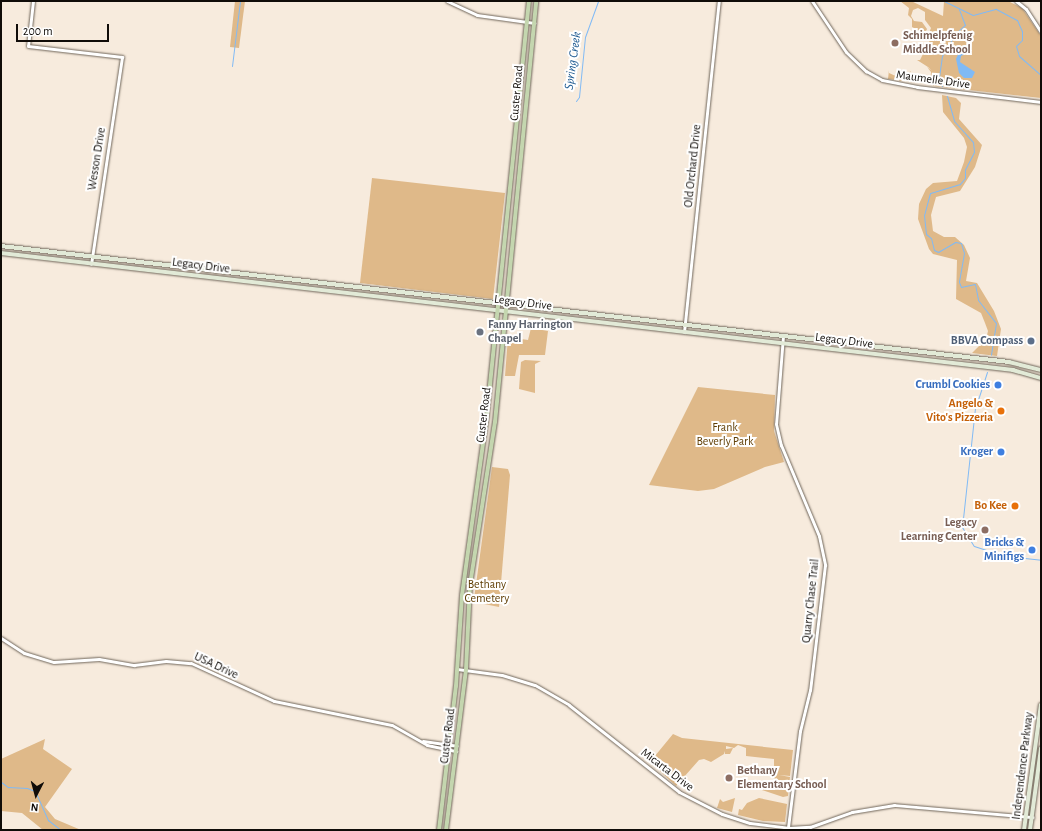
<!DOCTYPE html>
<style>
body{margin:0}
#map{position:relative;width:1042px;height:831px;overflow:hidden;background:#f7ebdd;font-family:"Alegreya Sans",sans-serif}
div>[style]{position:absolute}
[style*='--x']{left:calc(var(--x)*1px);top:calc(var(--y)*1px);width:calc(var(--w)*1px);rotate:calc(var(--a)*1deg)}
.green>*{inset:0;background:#dfb989}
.water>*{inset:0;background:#80baf5}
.stream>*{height:1px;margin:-0.5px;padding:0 0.5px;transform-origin:0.5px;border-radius:0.5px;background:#80baf5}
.roads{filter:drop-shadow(0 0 1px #70665a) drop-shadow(0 0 1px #70665a)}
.tertiary>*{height:3px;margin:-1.5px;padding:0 1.5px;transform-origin:1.5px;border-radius:1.5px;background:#fff}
.secondary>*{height:3.5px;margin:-1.75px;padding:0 1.75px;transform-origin:1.75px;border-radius:1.75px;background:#e2ead7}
.primary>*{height:4px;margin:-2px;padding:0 2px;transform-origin:2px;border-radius:2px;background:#c4d6af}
.dots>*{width:11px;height:11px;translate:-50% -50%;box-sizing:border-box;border:2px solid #fff;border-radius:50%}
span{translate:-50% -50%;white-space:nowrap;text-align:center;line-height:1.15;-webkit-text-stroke:4px #fff;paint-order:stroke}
.education-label{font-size:12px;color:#785e54;font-weight:700}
.left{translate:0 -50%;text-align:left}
.right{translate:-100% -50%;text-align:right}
.street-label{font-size:12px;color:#100c08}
.worship-label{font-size:12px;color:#5b616d;font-weight:700}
.service-label{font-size:12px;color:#4e5e75;font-weight:700}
.shop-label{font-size:12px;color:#366cbe;font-weight:700}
.food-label{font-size:12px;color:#c56008;font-weight:700}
.park-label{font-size:12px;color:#5f3d03}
.water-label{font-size:13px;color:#1d5990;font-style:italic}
.frame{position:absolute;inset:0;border:2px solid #100c08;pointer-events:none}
.north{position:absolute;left:16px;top:775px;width:40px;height:40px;-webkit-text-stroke:3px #fff;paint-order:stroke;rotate:186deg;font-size:11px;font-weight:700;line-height:16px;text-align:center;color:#100c08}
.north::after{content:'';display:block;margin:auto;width:14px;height:18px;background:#100c08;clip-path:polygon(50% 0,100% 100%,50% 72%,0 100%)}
.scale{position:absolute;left:16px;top:24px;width:93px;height:18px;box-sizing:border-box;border:2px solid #100c08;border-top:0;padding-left:5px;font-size:12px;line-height:14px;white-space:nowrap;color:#100c08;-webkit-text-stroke:3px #fff;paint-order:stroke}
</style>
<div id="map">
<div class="green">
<i style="clip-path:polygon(235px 1px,245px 1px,239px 48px,230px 47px)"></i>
<i style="clip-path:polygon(900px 1px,911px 1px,943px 16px,944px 1px,1008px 1px,1022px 8px,1041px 36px,1041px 98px,933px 86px,932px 72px,932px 85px,930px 85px,931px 72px,927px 67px,932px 71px,928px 67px,917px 60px,920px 60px,930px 40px,927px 38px,931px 28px,925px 20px,925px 12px,918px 8px,913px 10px,911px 16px,914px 21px,922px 22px,927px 29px,924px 37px,924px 33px,912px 27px,912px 19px,908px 15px,909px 8px)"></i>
<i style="clip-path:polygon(889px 70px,889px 73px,900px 78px,911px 71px,909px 75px,918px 80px,926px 79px,926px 84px,888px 79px)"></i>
<i style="clip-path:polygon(942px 95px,956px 98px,961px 103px,959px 119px,982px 145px,975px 167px,960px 191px,936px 197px,931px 215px,933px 231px,944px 237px,955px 237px,964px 245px,970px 258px,966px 281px,977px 283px,994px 311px,1001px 329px,997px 356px,972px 353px,986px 339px,988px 331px,985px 323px,981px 313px,956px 299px,957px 260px,933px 254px,929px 249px,918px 219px,919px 204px,926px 189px,933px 183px,957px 181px,964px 162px,967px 147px,964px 138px,943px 112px)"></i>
<i style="clip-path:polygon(372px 178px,505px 193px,493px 299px,360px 283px)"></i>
<i style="clip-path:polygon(531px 328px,548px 331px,545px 355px,519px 355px,515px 376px,505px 376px,508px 337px,528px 340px)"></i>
<i style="clip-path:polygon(525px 360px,541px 361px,535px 364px,535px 393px,519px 389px,521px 362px)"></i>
<i style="clip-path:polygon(698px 387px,775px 395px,774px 431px,784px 462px,765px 467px,714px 489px,698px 491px,649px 485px)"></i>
<i style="clip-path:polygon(492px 467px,508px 469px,510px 475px,499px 607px,474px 602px,474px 599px)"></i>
<i style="clip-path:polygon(673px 734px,682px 738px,793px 750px,790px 776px,779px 775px,790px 777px,788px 796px,783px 797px,759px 789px,762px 787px,779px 788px,780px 781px,774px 778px,774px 759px,746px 756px,746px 748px,738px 745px,734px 748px,726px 746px,726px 749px,733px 748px,730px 754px,725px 754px,724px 751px,724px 754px,711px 762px,704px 759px,699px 760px,676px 786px,650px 762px)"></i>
<i style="clip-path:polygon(45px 739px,43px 749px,72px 769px,45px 807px,55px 819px,81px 830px,43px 830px,22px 813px,1px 811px,1px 759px)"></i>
<i style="clip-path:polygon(735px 798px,732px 812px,717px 808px,720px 799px,723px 802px)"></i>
<i style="clip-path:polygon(759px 798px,787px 804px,785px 822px,763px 821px,738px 815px,739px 809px,742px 810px,747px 803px)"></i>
</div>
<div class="water">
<i style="clip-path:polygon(960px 50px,965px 54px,961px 56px,960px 62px,975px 72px,972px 78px,964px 78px,959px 73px,956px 59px)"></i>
</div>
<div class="stream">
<i style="--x:944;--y:1;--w:32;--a:26"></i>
<i style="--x:973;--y:15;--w:24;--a:-15"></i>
<i style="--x:996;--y:9;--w:24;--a:28"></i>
<i style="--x:1017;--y:20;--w:12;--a:66"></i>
<i style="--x:1022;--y:31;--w:9;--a:90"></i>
<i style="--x:1022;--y:40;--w:8;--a:135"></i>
<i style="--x:1016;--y:46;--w:10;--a:73"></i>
<i style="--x:1019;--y:56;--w:29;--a:41"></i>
<i style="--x:232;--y:66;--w:65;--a:-83"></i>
<i style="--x:942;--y:86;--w:9;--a:-108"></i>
<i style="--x:939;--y:77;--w:21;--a:-82"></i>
<i style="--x:942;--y:56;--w:27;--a:-59"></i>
<i style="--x:956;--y:33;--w:12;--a:-42"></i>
<i style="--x:965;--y:25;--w:17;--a:-111"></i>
<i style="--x:947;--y:96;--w:26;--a:74"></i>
<i style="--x:954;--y:121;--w:28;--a:48"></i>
<i style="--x:973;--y:142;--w:10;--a:84"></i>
<i style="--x:974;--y:152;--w:20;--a:117"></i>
<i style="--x:965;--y:170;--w:8;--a:90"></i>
<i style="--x:965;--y:178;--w:8;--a:130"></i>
<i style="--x:960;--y:184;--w:31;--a:163"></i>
<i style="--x:930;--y:193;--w:23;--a:105"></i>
<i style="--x:924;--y:215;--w:19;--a:84"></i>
<i style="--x:926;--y:234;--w:6;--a:39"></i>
<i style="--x:931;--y:238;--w:12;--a:76"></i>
<i style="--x:934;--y:250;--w:4;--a:27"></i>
<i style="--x:938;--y:252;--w:20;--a:-30"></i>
<i style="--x:955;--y:242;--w:6;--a:9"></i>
<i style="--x:961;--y:243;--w:10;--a:73"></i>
<i style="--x:964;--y:253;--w:29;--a:100"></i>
<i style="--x:959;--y:282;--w:5;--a:68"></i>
<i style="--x:961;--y:287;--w:14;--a:-12"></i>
<i style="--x:975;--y:284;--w:16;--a:79"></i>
<i style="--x:978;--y:300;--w:29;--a:52"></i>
<i style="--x:996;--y:323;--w:32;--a:99"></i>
<i style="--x:576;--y:101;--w:5;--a:-53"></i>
<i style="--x:579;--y:97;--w:60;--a:-84.3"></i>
<i style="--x:585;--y:37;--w:38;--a:-70"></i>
<i style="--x:987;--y:372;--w:38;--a:108"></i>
<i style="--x:975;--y:408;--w:120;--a:96.2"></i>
<i style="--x:962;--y:527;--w:22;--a:58"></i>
<i style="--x:974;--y:546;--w:33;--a:18"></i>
<i style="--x:1005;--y:556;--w:36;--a:6"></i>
<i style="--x:1;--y:782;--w:9;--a:36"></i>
<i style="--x:8;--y:787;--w:19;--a:3"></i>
<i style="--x:27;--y:788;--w:9;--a:21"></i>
<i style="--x:35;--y:791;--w:32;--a:66"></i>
<i style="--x:48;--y:820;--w:16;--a:38"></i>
</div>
<div class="roads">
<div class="tertiary">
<i style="--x:33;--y:1;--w:45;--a:96.3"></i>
<i style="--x:28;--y:46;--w:95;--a:6.7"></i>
<i style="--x:122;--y:57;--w:209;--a:98.5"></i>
<i style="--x:447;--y:1;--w:33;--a:25"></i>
<i style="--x:477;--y:15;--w:58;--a:8"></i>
<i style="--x:812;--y:1;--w:61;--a:56.3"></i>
<i style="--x:846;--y:52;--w:28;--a:44"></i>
<i style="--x:866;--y:71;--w:18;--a:29"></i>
<i style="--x:882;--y:80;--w:36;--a:11"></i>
<i style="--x:917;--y:87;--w:125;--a:6.9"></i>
<i style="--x:1016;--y:1;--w:13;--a:39"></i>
<i style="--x:1026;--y:9;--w:27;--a:57"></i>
<i style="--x:684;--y:332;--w:333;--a:-84"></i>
<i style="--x:783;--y:336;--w:88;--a:94.5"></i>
<i style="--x:776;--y:424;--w:22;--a:77"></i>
<i style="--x:781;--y:445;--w:99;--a:67.3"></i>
<i style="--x:819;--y:536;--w:30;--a:78"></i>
<i style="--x:825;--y:565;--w:126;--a:96.8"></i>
<i style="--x:810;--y:690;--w:42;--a:103.7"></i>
<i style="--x:800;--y:731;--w:98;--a:97.1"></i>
<i style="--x:1;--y:638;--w:27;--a:33"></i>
<i style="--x:24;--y:653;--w:31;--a:17"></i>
<i style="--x:54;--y:662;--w:45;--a:-3.8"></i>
<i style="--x:99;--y:659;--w:36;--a:10"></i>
<i style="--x:134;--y:665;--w:32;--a:-7"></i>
<i style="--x:166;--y:661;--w:25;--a:5"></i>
<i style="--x:191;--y:663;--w:91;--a:24.6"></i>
<i style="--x:274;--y:701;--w:120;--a:11.5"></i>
<i style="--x:392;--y:725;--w:40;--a:29.7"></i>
<i style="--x:427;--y:745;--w:30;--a:12"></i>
<i style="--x:457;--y:669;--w:45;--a:7.6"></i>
<i style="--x:502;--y:675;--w:34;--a:17"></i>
<i style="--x:535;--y:685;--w:39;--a:30"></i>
<i style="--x:569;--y:705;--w:140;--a:38.3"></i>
<i style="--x:679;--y:792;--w:48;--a:27.1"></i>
<i style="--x:722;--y:814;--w:29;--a:18"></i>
<i style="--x:750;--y:823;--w:38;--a:7"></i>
<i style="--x:788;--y:828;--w:22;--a:-3"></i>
<i style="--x:810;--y:827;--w:45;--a:-19.7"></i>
<i style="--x:852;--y:812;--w:43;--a:-9.5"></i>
<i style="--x:894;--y:805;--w:139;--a:5"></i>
<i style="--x:423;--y:741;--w:34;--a:8"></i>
</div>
<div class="secondary">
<i style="--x:1;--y:246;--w:1015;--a:6.56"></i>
<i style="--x:1009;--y:362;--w:33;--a:14"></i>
<i style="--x:1;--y:253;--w:1019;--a:6.59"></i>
<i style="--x:1013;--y:370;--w:29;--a:16"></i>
<i style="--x:1024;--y:830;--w:126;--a:-82.3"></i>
<i style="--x:1030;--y:830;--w:82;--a:-82.3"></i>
</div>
<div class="primary">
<i style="--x:439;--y:830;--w:145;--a:-83.3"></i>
<i style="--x:456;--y:686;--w:91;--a:-86.2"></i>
<i style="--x:462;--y:595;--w:183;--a:-82.1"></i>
<i style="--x:487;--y:414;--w:415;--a:-84.2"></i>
<i style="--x:446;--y:830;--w:161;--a:-82.9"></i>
<i style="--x:466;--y:670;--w:85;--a:-87.3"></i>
<i style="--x:470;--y:585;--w:165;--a:-81.3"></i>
<i style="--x:495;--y:422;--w:423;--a:-84.4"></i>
</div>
</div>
<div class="dots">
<i style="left:895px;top:43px;background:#8d6e63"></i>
<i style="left:480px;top:332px;background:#6b7280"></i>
<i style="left:1031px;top:341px;background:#5c6f8a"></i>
<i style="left:998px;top:385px;background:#3f7fe0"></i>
<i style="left:1001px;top:411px;background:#e8710a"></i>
<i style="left:1001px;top:452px;background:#3f7fe0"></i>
<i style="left:1015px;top:506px;background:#e8710a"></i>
<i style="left:985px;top:530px;background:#8d6e63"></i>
<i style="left:1032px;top:550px;background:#3f7fe0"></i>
<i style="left:729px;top:778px;background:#8d6e63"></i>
</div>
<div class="education-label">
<span class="left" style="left:903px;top:43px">Schimelpfenig<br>Middle School</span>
<span class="right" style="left:977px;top:530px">Legacy<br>Learning Center</span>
<span class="left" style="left:737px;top:778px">Bethany<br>Elementary School</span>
</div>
<div class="street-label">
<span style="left:933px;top:80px;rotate:8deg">Maumelle Drive</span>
<span style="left:517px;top:93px;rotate:-85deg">Custer Road</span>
<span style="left:97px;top:159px;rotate:-81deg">Wesson Drive</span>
<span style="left:693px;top:166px;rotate:-84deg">Old Orchard Drive</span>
<span style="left:201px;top:266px;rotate:7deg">Legacy Drive</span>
<span style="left:523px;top:303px;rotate:7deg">Legacy Drive</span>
<span style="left:844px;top:341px;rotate:7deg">Legacy Drive</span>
<span style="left:484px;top:415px;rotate:-83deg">Custer Road</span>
<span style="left:811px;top:601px;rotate:-84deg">Quarry Chase Trail</span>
<span style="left:216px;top:666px;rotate:25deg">USA Drive</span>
<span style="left:448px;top:736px;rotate:-83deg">Custer Road</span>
<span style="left:1023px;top:766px;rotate:-83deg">Independence Parkway</span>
<span style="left:667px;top:770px;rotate:37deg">Micarta Drive</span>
</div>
<div class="worship-label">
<span class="left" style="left:488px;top:332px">Fanny Harrington<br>Chapel</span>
</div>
<div class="service-label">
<span class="right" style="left:1023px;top:341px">BBVA Compass</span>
</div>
<div class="shop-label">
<span class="right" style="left:990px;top:385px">Crumbl Cookies</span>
<span class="right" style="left:993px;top:452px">Kroger</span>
<span class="right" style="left:1024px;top:550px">Bricks &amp;<br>Minifigs</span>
</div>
<div class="food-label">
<span class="right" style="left:993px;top:411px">Angelo &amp;<br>Vito's Pizzeria</span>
<span class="right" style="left:1007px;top:506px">Bo Kee</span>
</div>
<div class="park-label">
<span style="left:725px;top:435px">Frank<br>Beverly Park</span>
<span style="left:487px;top:592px">Bethany<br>Cemetery</span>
</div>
<div class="water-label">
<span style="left:574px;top:61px;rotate:-82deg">Spring Creek</span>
</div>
<div class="frame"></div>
<div class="north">N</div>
<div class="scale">200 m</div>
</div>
